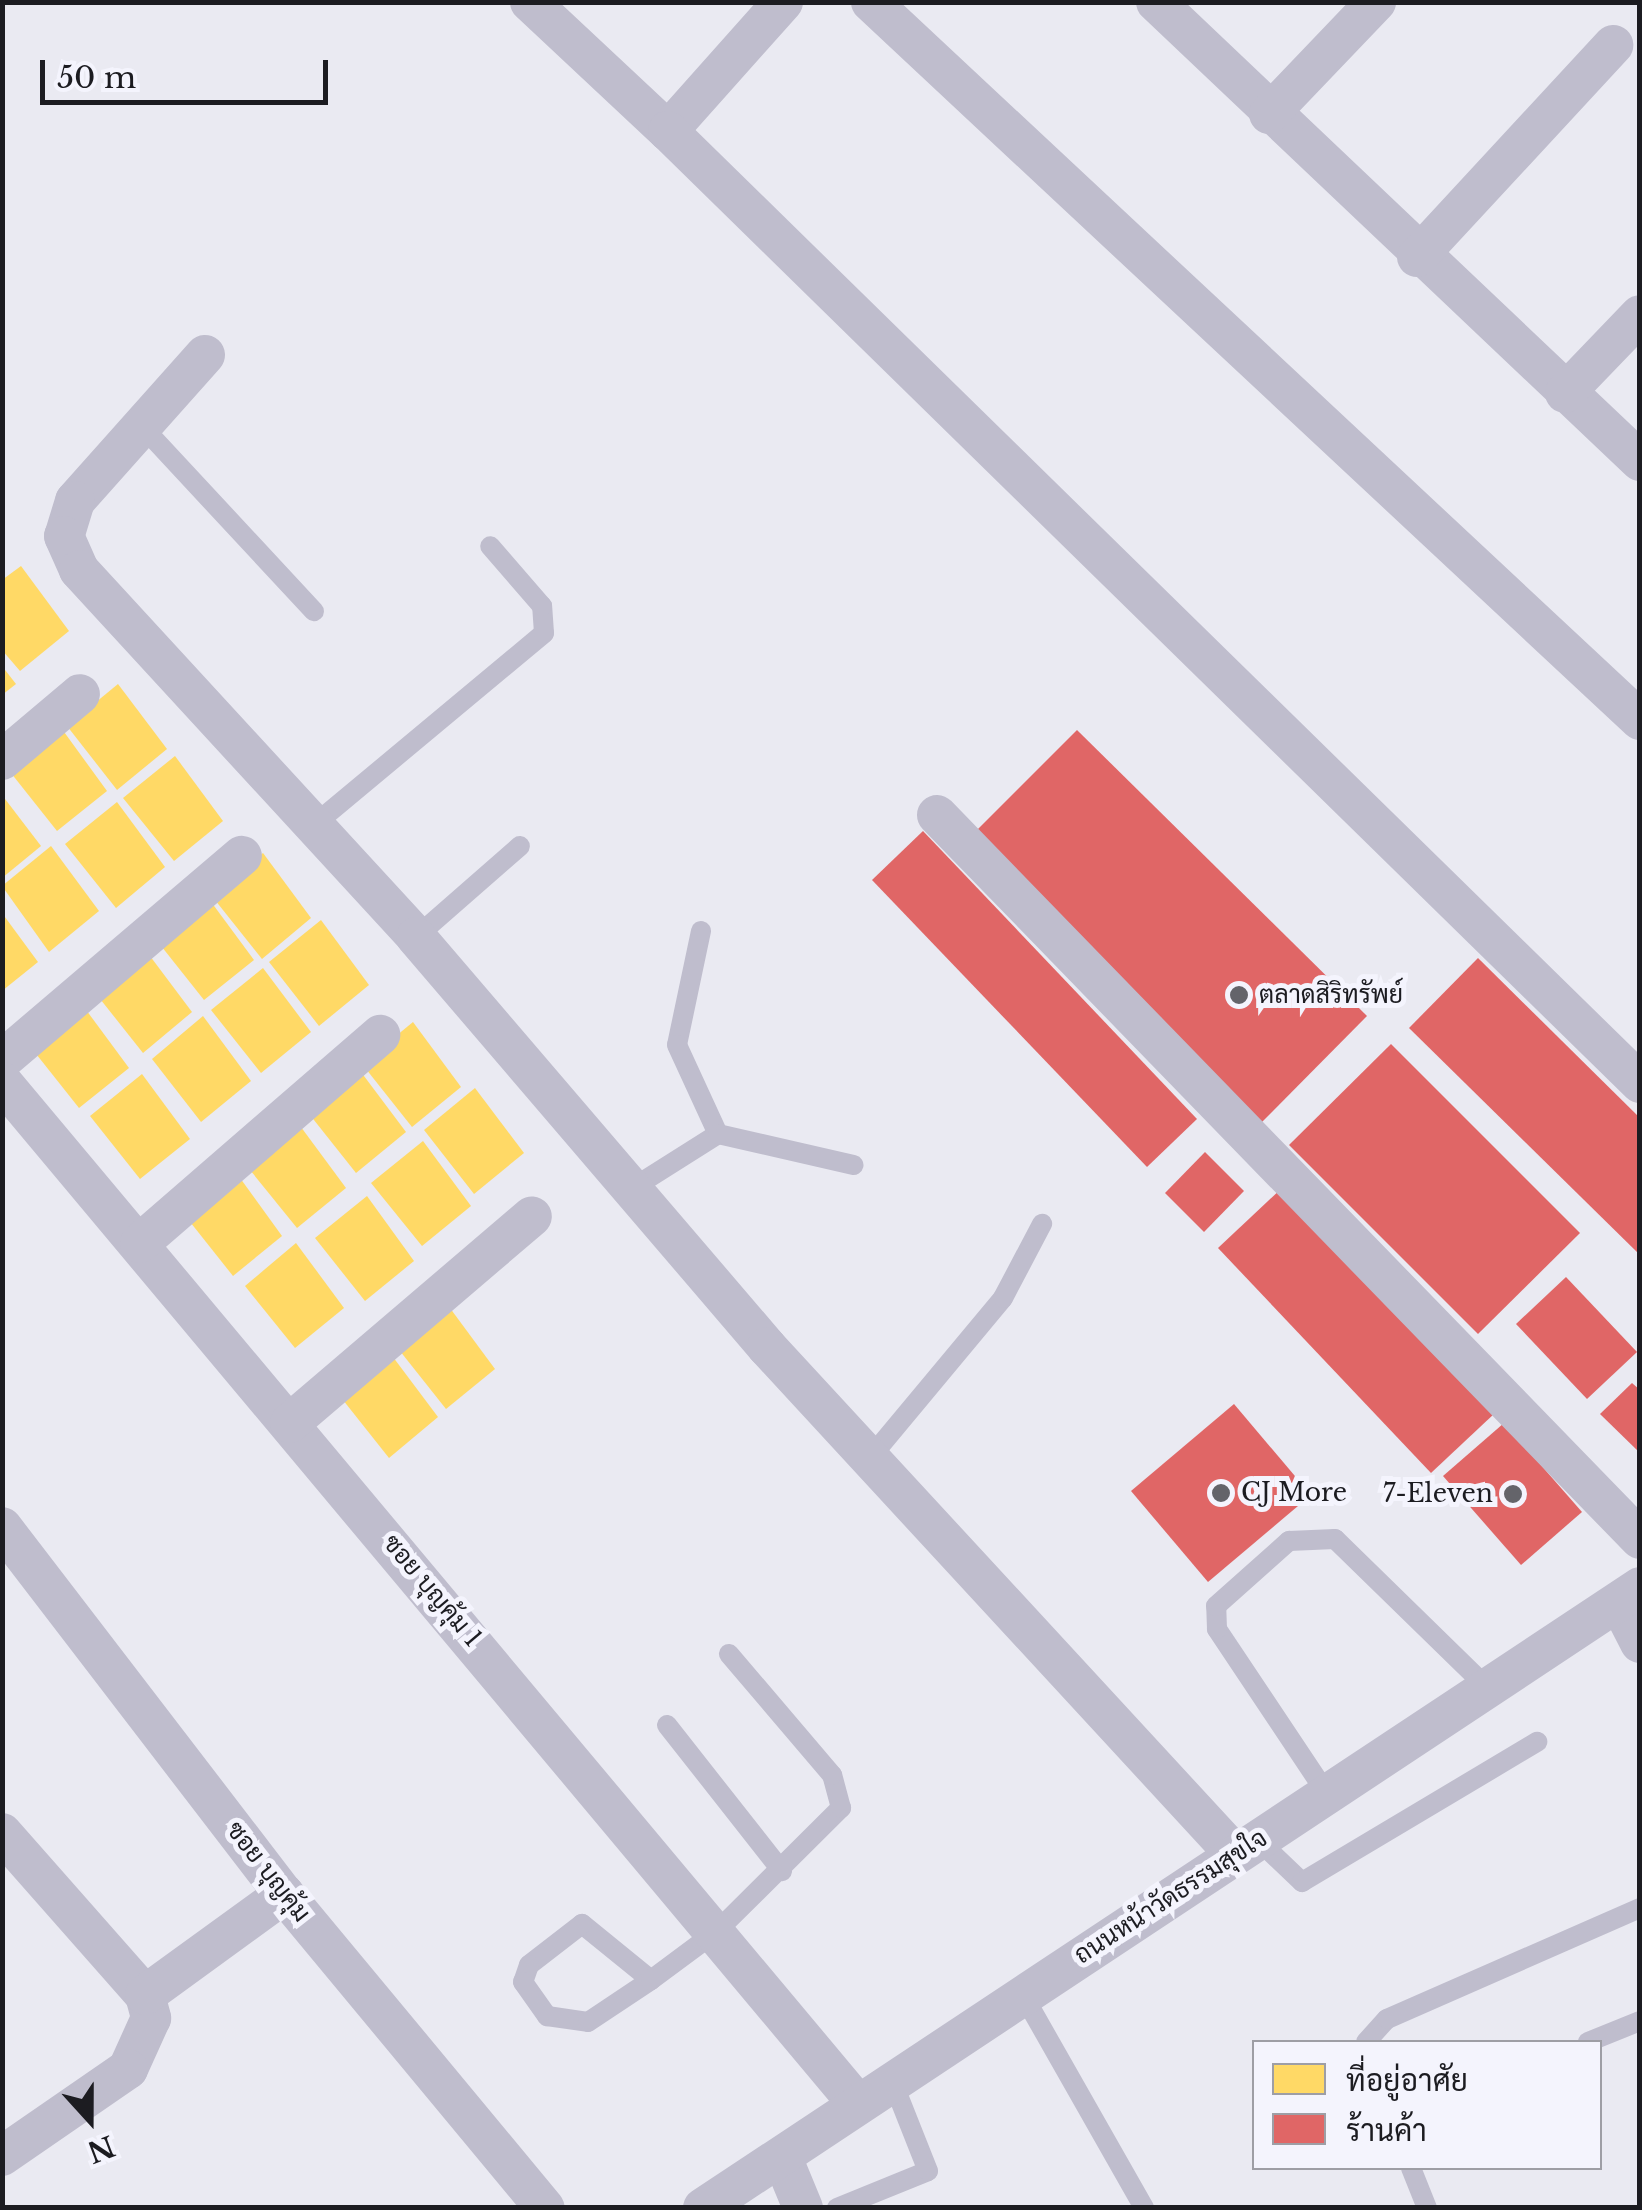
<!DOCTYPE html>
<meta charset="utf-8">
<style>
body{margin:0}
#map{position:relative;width:1642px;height:2210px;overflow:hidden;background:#eaeaf2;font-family:"Libre Baskerville",Sarabun,serif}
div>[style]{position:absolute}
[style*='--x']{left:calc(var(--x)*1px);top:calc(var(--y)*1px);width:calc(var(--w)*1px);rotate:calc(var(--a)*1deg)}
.homes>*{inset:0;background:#ffd966}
.shops>*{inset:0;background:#e06666}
.lane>*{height:20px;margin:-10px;padding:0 10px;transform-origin:10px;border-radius:10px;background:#bfbdcd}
.street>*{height:40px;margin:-20px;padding:0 20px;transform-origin:20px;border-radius:20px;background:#bfbdcd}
.dots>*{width:28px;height:28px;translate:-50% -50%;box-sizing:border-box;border:5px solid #f4f4fd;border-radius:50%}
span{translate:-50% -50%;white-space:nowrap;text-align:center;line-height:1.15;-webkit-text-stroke:10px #f4f4fd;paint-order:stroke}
.poi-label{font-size:25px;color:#1c1c21}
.left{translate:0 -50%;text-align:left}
.right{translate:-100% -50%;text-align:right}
.street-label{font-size:25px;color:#1c1c21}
.frame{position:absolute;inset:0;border:5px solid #1c1c21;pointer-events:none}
.legend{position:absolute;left:1252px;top:2040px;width:350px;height:130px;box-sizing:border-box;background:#f4f4fd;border:2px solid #9e9ea5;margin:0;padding:12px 18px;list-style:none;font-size:30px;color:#1c1c21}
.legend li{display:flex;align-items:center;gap:20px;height:50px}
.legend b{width:50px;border:2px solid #9e9ea5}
.north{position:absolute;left:40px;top:2070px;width:100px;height:100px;-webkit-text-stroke:8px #f4f4fd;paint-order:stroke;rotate:159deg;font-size:28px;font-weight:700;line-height:40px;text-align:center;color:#1c1c21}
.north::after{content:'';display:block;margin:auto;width:35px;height:45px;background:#1c1c21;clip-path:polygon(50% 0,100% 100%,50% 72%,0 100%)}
.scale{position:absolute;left:40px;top:60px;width:288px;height:45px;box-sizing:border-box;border:5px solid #1c1c21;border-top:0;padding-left:12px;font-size:30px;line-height:35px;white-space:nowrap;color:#1c1c21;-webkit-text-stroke:8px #f4f4fd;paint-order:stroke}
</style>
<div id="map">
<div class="homes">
<i style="clip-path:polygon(21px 566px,69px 631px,20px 671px,2px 650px,2px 580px)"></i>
<i style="clip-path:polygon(2px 666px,16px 684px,2px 695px)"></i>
<i style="clip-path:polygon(118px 684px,167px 749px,117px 790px,67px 726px)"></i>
<i style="clip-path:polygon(59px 725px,107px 791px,57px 831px,7px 768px)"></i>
<i style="clip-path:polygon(175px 756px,223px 821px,174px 861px,123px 798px)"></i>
<i style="clip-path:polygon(2px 795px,41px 846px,2px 878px)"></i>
<i style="clip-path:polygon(117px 802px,165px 867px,116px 908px,65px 844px)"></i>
<i style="clip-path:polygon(51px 846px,99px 911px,49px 952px,2px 886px)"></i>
<i style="clip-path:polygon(263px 853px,311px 918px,262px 959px,211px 895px)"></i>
<i style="clip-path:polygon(206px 895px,254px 960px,204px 1000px,154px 937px)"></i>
<i style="clip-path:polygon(2px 913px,38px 962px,2px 991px)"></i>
<i style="clip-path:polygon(321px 920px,369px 985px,319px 1026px,269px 962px)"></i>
<i style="clip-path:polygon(144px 948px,192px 1012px,143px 1053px,93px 990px)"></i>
<i style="clip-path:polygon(263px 968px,311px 1032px,261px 1073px,211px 1010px)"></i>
<i style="clip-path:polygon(81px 1003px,129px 1068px,79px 1108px,29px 1045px)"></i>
<i style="clip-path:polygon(203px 1016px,251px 1081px,201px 1122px,152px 1059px)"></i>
<i style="clip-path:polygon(413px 1022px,461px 1087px,412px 1127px,362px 1064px)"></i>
<i style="clip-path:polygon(358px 1068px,406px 1132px,356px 1173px,306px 1110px)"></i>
<i style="clip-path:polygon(142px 1074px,190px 1139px,140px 1179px,90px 1116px)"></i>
<i style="clip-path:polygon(475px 1088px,524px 1153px,474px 1194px,424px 1130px)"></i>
<i style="clip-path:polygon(298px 1123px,346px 1188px,297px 1228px,246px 1165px)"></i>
<i style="clip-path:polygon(423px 1141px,471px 1206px,422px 1246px,371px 1183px)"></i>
<i style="clip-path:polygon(235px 1171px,282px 1236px,233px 1276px,183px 1213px)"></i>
<i style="clip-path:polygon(367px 1196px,414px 1261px,365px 1301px,315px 1238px)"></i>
<i style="clip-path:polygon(296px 1243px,344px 1308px,295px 1348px,245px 1286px)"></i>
<i style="clip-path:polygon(447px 1304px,495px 1369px,446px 1409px,396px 1346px)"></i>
<i style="clip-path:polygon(390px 1353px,438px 1417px,389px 1458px,339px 1395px)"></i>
</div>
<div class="shops">
<i style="clip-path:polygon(1077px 730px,1367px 1016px,1262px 1122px,971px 836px)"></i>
<i style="clip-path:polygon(923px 831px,1197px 1119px,1147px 1167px,872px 880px)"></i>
<i style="clip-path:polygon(1478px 958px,1640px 1118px,1640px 1255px,1409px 1028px)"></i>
<i style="clip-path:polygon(1391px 1044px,1580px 1233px,1478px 1334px,1289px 1145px)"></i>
<i style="clip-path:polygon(1205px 1152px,1244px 1191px,1204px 1232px,1165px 1193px)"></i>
<i style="clip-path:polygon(1283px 1187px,1495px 1413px,1431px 1473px,1218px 1248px)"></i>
<i style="clip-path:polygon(1566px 1277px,1637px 1352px,1587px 1399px,1516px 1324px)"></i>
<i style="clip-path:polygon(1632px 1383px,1640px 1390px,1640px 1453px,1600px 1414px)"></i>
<i style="clip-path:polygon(1234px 1404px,1311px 1495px,1208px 1582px,1131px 1491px)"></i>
<i style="clip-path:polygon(1504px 1423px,1582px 1512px,1521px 1565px,1443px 1476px)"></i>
</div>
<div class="lane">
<i style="--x:139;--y:423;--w:257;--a:47.1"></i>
<i style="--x:315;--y:824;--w:298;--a:-39.8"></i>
<i style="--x:544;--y:633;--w:27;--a:-94"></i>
<i style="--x:542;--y:606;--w:79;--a:-130.9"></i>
<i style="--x:701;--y:931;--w:116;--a:101.9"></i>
<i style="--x:677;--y:1045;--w:98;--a:65.3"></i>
<i style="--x:416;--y:937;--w:138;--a:-41.2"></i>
<i style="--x:631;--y:1189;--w:103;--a:-32.3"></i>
<i style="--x:718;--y:1134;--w:139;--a:12.9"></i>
<i style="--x:869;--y:1459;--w:209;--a:-50.2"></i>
<i style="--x:1003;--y:1298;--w:84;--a:-62.2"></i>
<i style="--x:667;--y:1725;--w:186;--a:51.8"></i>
<i style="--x:1329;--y:1797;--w:202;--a:-123.7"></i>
<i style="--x:1217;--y:1629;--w:23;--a:-92"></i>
<i style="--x:1216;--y:1606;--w:98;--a:-41.7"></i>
<i style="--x:1289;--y:1541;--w:46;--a:-2.5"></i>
<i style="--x:1335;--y:1539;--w:216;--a:44.3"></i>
<i style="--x:1258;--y:1840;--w:61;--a:43.7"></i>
<i style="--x:1302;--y:1882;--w:274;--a:-30.8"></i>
<i style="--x:651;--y:1980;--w:89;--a:-140.9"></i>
<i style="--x:582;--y:1924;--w:67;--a:142.3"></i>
<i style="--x:529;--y:1965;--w:18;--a:109"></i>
<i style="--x:523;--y:1982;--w:42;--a:54.8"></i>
<i style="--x:547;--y:2016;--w:41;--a:8.3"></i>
<i style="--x:588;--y:2022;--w:76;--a:-33.7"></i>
<i style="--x:651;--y:1980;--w:82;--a:-36.6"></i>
<i style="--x:717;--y:1931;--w:175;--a:-44.8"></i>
<i style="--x:841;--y:1808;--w:34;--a:-105"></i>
<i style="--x:832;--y:1775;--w:159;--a:-130.4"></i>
<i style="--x:1022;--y:1993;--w:247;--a:60.4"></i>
<i style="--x:1366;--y:2042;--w:31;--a:-48"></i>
<i style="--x:1387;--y:2019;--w:276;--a:-23.7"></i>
<i style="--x:1588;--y:2042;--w:56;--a:-22"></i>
<i style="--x:1411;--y:2168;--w:43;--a:68.2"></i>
<i style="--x:837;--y:2208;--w:98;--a:-22.1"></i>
<i style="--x:928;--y:2171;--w:98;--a:-111.6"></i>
</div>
<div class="street">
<i style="--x:530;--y:2;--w:189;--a:43.1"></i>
<i style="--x:668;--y:131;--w:173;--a:-48.3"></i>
<i style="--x:871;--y:2;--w:1052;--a:43.04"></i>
<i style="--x:1156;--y:2;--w:667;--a:43.48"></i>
<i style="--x:1269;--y:114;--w:155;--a:-46.3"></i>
<i style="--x:668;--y:131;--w:1361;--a:44.4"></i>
<i style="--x:1417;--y:257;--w:289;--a:-47.2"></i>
<i style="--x:205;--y:355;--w:195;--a:131.7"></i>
<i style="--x:75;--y:501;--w:37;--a:107"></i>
<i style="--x:64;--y:536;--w:37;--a:66"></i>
<i style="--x:79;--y:570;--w:498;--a:47.4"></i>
<i style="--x:416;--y:937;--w:540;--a:49.43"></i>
<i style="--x:767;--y:1347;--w:689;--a:47.3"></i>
<i style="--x:1565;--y:393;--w:108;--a:-46.1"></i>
<i style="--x:2;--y:760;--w:102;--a:-40.2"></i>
<i style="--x:937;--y:815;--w:1009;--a:45.84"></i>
<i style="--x:2;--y:1060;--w:315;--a:-40.4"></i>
<i style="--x:2;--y:1082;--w:1332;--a:50.06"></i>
<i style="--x:140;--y:1243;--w:318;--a:-40.9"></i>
<i style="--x:290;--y:1423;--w:318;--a:-40.5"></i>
<i style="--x:2;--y:1527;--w:463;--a:52.5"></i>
<i style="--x:284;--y:1894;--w:408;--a:50.3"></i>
<i style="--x:1619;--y:1602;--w:46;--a:62.9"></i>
<i style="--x:2;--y:1833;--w:216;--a:48.6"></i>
<i style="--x:145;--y:1995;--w:24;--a:75"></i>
<i style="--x:151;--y:2018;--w:56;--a:114.3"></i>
<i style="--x:128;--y:2069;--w:153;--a:145.4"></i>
<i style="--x:145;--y:1995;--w:172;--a:-36"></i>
<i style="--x:782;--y:2157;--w:55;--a:67.6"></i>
<i style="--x:703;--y:2208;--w:1124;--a:-33.53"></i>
</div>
<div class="dots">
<i style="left:1239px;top:995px;background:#64646a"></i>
<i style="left:1221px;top:1493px;background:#64646a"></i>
<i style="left:1513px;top:1494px;background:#64646a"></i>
</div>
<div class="poi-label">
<span class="left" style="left:1259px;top:995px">ตลาดสิริทรัพย์</span>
<span class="left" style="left:1241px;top:1493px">CJ More</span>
<span class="right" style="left:1493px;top:1494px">7-Eleven</span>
</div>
<div class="street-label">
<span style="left:432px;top:1591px;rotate:50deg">ซอย บุญคุ้ม 1</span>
<span style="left:268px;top:1872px;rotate:52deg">ซอย บุญคุ้ม</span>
<span style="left:1171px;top:1897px;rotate:-33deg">ถนนหน้าวัดธรรมสุขใจ</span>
</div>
<div class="frame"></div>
<ul class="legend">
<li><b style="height:28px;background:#ffd966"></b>ที่อยู่อาศัย</li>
<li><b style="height:28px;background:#e06666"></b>ร้านค้า</li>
</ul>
<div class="north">N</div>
<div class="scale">50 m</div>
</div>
